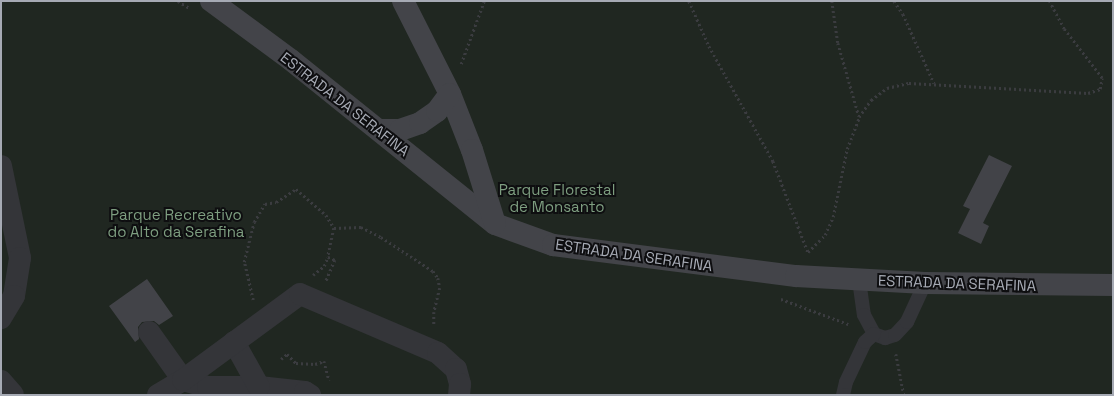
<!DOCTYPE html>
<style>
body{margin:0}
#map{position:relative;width:1114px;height:396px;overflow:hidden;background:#131315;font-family:"Space Grotesk",sans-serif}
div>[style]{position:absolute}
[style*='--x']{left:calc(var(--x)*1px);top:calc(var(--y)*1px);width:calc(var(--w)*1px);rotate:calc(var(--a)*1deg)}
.green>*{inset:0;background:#202721}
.building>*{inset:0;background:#424348}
.path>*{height:2.5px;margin-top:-1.25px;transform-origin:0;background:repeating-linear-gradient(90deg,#3b3c40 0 2px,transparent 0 5px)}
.lane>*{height:14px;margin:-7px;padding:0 7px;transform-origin:7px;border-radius:7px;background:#343539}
.street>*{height:22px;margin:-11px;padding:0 11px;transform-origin:11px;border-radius:11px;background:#343539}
.secondary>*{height:22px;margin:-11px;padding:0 11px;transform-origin:11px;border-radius:11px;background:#434449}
span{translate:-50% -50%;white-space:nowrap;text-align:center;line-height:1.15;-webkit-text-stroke:4px #0e0e10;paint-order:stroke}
.street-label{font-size:15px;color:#a6aab4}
.park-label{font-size:15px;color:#7e9e80}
.frame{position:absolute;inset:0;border:2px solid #a6aab4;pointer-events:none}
</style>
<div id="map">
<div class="green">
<i style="clip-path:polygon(1px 1px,1113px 1px,1113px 395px,1px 395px)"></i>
</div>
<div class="building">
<i style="clip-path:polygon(989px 155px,1012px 166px,983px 223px,989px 226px,981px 244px,958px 233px,970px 209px,963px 206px)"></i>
<i style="clip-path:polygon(147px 279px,173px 316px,159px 325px,154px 321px,142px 322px,138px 327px,139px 339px,135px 342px,109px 306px)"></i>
</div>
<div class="path">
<i style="--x:178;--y:1;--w:13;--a:32"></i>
<i style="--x:689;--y:1;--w:49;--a:66"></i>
<i style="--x:709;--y:46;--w:132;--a:60.9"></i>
<i style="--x:773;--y:161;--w:97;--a:69"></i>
<i style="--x:808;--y:252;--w:4;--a:0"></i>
<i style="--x:832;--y:1;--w:42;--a:81.9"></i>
<i style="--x:838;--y:43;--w:76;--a:74"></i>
<i style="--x:894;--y:1;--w:16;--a:55"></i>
<i style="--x:903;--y:14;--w:76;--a:65.8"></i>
<i style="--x:461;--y:64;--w:67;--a:-69.9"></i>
<i style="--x:334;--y:228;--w:27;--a:-2"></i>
<i style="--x:361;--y:227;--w:22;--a:27"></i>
<i style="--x:381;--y:237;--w:62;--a:33.2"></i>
<i style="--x:433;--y:271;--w:9;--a:54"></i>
<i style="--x:438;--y:278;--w:10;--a:79"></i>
<i style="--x:440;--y:288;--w:25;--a:104"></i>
<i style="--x:434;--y:312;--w:14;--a:90"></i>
<i style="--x:808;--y:252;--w:24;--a:-45"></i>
<i style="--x:825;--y:235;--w:20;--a:-66"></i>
<i style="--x:833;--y:217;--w:69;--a:-78.4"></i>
<i style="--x:847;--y:149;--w:34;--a:-69"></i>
<i style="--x:859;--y:117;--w:21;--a:-55"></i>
<i style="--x:871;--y:100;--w:20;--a:-37"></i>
<i style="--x:887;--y:88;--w:23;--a:-13"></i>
<i style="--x:909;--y:83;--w:179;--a:3.2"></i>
<i style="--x:1088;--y:93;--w:13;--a:-18"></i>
<i style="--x:1100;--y:89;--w:11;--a:-80"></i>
<i style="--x:1102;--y:78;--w:62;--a:-127.8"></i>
<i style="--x:1064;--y:29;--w:32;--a:-118"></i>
<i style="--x:313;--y:275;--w:14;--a:-39"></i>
<i style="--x:324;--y:266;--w:10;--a:-66"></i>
<i style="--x:781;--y:299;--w:72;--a:20.5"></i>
<i style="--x:253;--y:300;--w:39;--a:-103"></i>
<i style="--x:244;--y:262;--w:41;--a:-76"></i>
<i style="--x:254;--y:222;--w:21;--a:-59"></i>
<i style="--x:265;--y:204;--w:11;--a:-10"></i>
<i style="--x:276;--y:202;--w:24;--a:-33"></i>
<i style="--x:296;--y:189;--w:40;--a:41"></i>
<i style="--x:326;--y:215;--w:15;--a:58"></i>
<i style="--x:334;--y:228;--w:30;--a:102"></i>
<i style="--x:328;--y:257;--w:8;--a:23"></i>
<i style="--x:335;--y:260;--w:23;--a:113"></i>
<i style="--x:896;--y:354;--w:42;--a:79"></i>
<i style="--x:281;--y:359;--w:8;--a:-40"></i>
<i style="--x:287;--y:354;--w:13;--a:45"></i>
<i style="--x:296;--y:363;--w:19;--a:3"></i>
<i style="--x:315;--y:364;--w:9;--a:-18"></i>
<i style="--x:324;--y:361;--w:20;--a:75"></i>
</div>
<div class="lane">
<i style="--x:859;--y:280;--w:35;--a:82"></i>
<i style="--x:864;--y:315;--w:21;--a:62"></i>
<i style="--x:874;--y:334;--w:12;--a:20"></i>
<i style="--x:885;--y:338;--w:10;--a:-17"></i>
<i style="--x:895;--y:335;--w:18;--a:-47"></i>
<i style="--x:907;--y:322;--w:43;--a:-65.2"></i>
<i style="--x:843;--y:395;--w:13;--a:-77"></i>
<i style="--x:846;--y:382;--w:44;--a:-64.6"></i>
<i style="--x:865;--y:342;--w:12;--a:-42"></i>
</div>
<div class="street">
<i style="--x:1;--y:166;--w:94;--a:78.3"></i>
<i style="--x:20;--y:258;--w:38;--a:99"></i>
<i style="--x:14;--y:296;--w:26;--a:121"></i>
<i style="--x:149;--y:332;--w:59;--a:54.7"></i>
<i style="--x:183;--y:380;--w:26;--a:16"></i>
<i style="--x:208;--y:387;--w:51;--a:0"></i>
<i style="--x:259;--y:387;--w:46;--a:6.2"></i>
<i style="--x:305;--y:392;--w:6;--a:31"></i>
<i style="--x:234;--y:342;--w:51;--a:60.9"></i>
<i style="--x:1;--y:381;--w:18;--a:49"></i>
<i style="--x:158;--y:395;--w:29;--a:-31"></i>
<i style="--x:183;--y:380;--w:145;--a:-36.3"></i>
<i style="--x:300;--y:294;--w:150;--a:23.1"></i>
<i style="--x:438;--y:353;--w:24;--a:42"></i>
<i style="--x:456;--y:369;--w:16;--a:75"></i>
<i style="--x:460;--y:384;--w:11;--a:95"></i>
</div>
<div class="secondary">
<i style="--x:211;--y:1;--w:99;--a:36.4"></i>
<i style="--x:291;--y:60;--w:262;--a:38.8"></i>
<i style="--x:495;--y:224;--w:62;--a:19.9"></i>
<i style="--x:553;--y:245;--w:245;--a:7.3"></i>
<i style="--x:796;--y:276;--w:129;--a:3.1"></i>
<i style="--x:925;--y:283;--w:188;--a:0.6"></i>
<i style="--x:403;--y:1;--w:104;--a:63.2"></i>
<i style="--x:450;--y:94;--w:60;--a:68.6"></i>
<i style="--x:472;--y:150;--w:77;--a:72.7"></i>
<i style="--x:379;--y:130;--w:21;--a:0"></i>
<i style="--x:400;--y:130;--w:21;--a:-19"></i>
<i style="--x:420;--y:123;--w:21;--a:-35"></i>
<i style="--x:437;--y:111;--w:21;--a:-53"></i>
</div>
<div class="street-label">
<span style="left:345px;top:104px;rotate:38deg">ESTRADA DA SERAFINA</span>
<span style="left:634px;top:255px;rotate:8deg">ESTRADA DA SERAFINA</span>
<span style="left:957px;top:283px;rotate:2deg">ESTRADA DA SERAFINA</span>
</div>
<div class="park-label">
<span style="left:557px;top:198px">Parque Florestal<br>de Monsanto</span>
<span style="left:176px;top:223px">Parque Recreativo<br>do Alto da Serafina</span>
</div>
<div class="frame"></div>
</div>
